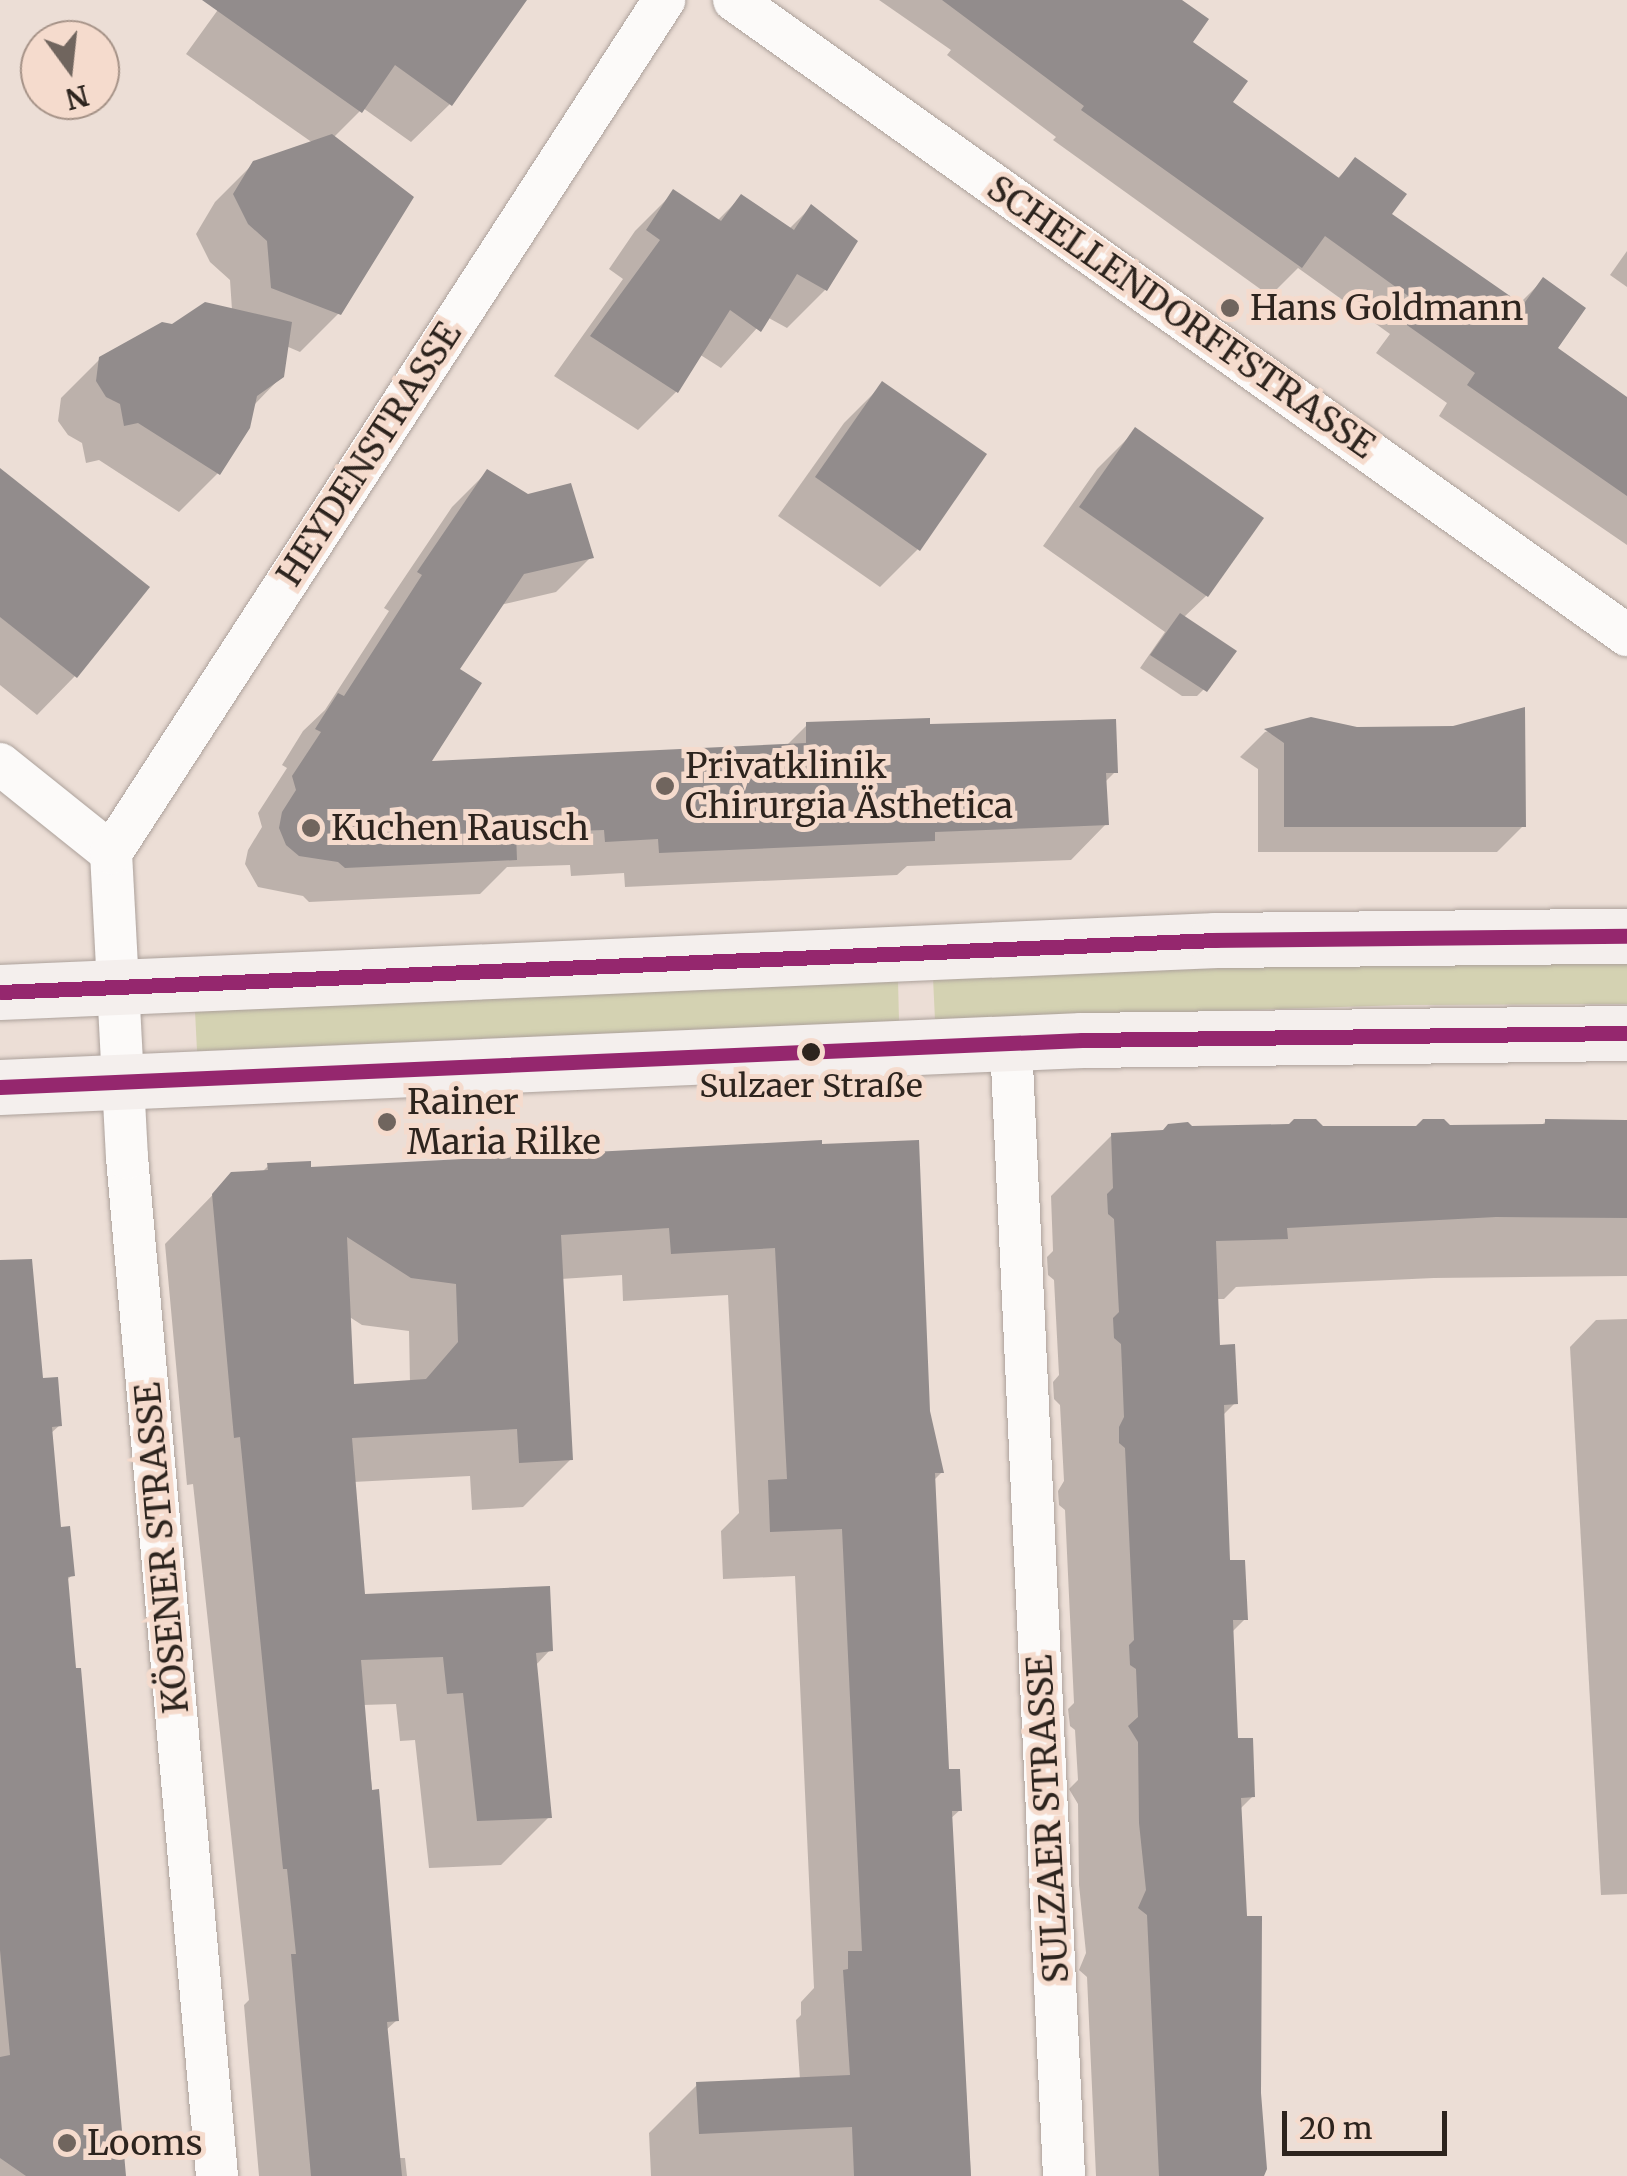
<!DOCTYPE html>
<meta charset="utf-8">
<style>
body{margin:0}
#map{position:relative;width:1627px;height:2176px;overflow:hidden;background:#ecded6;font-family:Merriweather,serif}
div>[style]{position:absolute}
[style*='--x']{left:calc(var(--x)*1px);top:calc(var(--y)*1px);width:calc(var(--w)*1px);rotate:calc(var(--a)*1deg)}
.green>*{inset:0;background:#d4d2b2}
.shadow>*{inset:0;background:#0003}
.building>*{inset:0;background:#928c8c}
.roads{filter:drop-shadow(0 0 2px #aca19b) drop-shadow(0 0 2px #aca19b)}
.street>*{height:42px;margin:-21px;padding:0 21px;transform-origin:21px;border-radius:21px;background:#fcfaf9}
.secondary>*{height:55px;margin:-27.5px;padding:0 27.5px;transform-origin:27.5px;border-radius:27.5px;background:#f4efed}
.bus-1>*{height:15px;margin:-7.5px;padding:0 7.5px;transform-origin:7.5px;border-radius:7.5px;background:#95276e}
.dots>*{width:28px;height:28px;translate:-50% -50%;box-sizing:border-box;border:5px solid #f5dbcd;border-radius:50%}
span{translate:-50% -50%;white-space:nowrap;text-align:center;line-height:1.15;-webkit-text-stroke:10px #f5dbcd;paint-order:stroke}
.bus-label{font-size:32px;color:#2d241e}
.poi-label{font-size:35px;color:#2d241e}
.left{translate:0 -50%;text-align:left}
.street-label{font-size:35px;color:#2d241e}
.north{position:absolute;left:20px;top:20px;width:100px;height:100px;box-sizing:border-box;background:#f5dbcd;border:2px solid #a59287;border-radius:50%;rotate:165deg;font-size:28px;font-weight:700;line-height:40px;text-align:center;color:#2d241e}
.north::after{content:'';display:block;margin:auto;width:35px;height:45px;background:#70655e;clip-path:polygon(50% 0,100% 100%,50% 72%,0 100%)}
.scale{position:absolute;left:1282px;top:2111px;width:165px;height:45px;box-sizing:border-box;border:5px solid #2d241e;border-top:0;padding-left:12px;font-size:30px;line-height:35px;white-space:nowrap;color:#2d241e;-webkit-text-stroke:8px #f5dbcd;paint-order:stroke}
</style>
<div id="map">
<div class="green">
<i style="clip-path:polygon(1627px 963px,1627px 1004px,1404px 1005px,935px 1020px,933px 978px,1286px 966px)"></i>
<i style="clip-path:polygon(898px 980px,899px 1021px,197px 1051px,195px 1011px)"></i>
</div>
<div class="shadow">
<i style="clip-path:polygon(225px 0,524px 0,450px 104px,411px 142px,363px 108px,333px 138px,339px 313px,300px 352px,286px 346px,282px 376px,252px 407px,218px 473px,179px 512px,99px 460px,86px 463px,82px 443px,68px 435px,58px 421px,61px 398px,100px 359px,173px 327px,232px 310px,230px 280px,210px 262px,196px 234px,215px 202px,254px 163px,313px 143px,186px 54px)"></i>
<i style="clip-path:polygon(879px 0,1178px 0,1189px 42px,1229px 103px,1337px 179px,1355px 161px,1389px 214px,1518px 305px,1543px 280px,1554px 349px,1627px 400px,1627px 545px,1439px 416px,1447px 403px,1376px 353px,1390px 334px,1298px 268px,1270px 296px,1053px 140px,1056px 137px,947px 55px,951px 50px)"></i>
<i style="clip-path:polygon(673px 193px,717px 221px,741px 197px,789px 229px,811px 207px,825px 290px,787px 328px,767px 317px,721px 368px,699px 354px,676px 392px,638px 430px,554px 376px,623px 279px,609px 269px,635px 231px)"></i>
<i style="clip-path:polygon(1627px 251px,1627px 287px,1610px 275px)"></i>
<i style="clip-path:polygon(882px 385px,918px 549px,880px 587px,778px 516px,844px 423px)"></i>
<i style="clip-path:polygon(1136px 430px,1260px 518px,1206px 596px,1183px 618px,1210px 683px,1197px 696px,1182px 696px,1140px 668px,1165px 632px,1043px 546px,1097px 469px)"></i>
<i style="clip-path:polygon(0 471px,75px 676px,37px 715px,0 685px)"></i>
<i style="clip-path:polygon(487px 472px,591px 557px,556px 592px,500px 605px,457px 670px,428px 764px,785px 747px,807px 725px,928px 727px,1115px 772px,1104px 783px,1106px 824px,1071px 860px,907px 866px,897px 875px,625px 887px,624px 873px,571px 876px,570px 865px,507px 867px,480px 894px,309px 902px,303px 896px,258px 887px,245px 864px,248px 850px,262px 827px,258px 813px,287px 768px,282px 765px,303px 731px,325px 710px,389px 611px,384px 608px,452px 507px)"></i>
<i style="clip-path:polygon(1311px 719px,1523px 826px,1497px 852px,1258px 852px,1258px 769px,1240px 757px,1265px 732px)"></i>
<i style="clip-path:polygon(1546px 1121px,1627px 1125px,1627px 1276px,1434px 1278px,1236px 1287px,1224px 1299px,1216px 1299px,1218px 1348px,1235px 1403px,1221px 1417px,1227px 1563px,1245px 1619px,1231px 1633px,1236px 1741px,1253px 1796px,1239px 1810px,1263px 2176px,1096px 2176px,1087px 1977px,1079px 1970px,1086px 1953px,1079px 1885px,1078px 1804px,1069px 1789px,1078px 1780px,1075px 1730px,1070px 1726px,1068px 1709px,1074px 1703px,1065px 1510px,1059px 1505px,1058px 1491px,1064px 1481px,1060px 1405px,1054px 1399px,1053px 1382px,1059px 1375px,1054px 1280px,1048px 1275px,1047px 1257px,1053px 1251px,1051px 1196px,1112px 1135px,1191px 1129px,1540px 1127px)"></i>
<i style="clip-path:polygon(evenodd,916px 1143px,928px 1411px,942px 1472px,933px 1481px,947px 1772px,960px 1810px,950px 1819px,971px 2176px,651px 2176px,649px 2133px,697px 2085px,800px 2080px,796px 2020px,801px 2015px,801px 2002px,814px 1988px,795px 1576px,723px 1579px,721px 1531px,739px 1513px,728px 1295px,623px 1301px,622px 1275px,561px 1279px,571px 1459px,523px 1507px,472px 1510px,470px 1476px,353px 1482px,362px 1597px,550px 1650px,535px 1666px,549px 1817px,501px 1865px,429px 1868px,415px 1740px,400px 1741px,396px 1704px,363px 1705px,397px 2020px,385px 2031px,397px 2158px,405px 2158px,407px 2176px,259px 2176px,244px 2005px,249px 2000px,193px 1484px,187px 1485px,165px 1244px,232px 1175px,261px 1173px,268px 1166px,309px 1170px,916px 1143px,348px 1316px,362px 1325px,409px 1331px,410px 1383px,351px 1386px,348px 1316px)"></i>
<i style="clip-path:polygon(0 1278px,60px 1425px,50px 1434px,59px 1530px,72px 1575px,66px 1581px,124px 2176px,0 2176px)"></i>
<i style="clip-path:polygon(1627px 1319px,1627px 1894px,1601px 1895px,1570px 1347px,1596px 1320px)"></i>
</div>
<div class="building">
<i style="clip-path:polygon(202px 0,527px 0,452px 106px,395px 65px,362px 113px)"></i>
<i style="clip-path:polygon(942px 0,1182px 0,1209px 19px,1193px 42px,1248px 81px,1233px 102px,1339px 178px,1355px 157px,1407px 194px,1392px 214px,1523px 305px,1543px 277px,1586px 308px,1558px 348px,1627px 397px,1627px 496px,1467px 385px,1475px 373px,1404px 323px,1418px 303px,1325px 236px,1302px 268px,1081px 110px,1084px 106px)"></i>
<i style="clip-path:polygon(332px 134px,414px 197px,341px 315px,271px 288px,267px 241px,248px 224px,233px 194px,253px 161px)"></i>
<i style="clip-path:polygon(673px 189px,721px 221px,741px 194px,794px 230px,811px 204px,858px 241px,827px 291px,797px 274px,761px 332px,730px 310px,678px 393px,590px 336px,660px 240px,646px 230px)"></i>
<i style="clip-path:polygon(205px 302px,292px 322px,284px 377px,257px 396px,250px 428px,220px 475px,138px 423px,124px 426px,120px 404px,106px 397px,96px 381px,99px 357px,162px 322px,172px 324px)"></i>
<i style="clip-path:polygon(882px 381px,987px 454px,920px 551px,815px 477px)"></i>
<i style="clip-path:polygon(1135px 427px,1264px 518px,1208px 597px,1079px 507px)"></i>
<i style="clip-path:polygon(0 468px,150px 587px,77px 678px,0 617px)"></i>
<i style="clip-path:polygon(487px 469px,528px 494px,571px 483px,594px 558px,524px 574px,460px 669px,482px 683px,432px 761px,806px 743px,806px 722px,930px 718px,930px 724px,1116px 719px,1118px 773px,1106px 773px,1109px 825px,935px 832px,935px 841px,659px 853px,658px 839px,605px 842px,604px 830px,516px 833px,517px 860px,345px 868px,338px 862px,299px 856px,286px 845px,279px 828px,282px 812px,296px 790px,292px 776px,321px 732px,315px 729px,327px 710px,338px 693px,344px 696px,422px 575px,417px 572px)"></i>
<i style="clip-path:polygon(1180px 613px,1237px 651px,1207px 692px,1150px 655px)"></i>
<i style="clip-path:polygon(1525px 707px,1526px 827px,1284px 827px,1284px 743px,1264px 729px,1311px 717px,1357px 727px,1453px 726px)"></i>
<i style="clip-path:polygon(1294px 1119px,1316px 1119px,1323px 1126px,1416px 1126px,1423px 1119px,1444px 1119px,1450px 1125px,1545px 1124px,1545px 1119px,1627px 1120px,1627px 1218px,1496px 1217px,1287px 1228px,1288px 1239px,1216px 1241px,1220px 1345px,1235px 1344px,1238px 1404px,1224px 1405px,1230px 1560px,1245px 1560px,1248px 1620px,1233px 1620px,1238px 1738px,1253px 1738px,1255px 1797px,1241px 1798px,1247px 1916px,1262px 1916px,1261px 2093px,1267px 2169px,1264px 2176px,1159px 2176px,1147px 1915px,1138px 1908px,1146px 1890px,1139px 1823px,1138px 1742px,1128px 1726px,1138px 1717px,1136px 1669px,1130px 1665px,1129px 1645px,1134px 1640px,1125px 1448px,1119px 1443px,1119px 1427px,1124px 1417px,1121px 1344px,1114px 1338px,1113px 1318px,1119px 1312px,1114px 1219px,1108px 1214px,1107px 1194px,1113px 1188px,1111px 1133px,1163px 1130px,1168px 1124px,1188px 1122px,1192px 1126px,1289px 1124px)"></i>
<i style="clip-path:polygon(evenodd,822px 1140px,822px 1144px,919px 1140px,930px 1411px,944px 1473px,935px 1473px,949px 1769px,960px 1769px,962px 1811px,952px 1811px,971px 2176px,854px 2176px,852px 2127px,699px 2134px,696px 2082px,850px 2075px,843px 1970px,848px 1969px,848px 1951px,862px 1951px,842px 1529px,770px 1532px,768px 1480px,787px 1479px,775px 1248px,671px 1254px,669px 1228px,561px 1235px,573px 1460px,519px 1463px,517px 1429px,352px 1438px,365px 1594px,550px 1586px,553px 1651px,536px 1653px,552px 1818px,477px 1821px,463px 1693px,447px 1694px,443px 1657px,361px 1660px,372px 1790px,379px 1789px,399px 2021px,387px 2022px,402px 2176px,311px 2176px,291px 1954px,296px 1954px,287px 1869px,283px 1869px,240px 1437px,234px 1438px,212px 1194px,231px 1172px,268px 1170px,267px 1163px,311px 1161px,311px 1167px,822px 1140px,347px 1237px,411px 1278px,456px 1284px,458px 1342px,426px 1379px,354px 1384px,347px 1237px)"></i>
<i style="clip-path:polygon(32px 1259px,43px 1378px,58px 1377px,62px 1426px,52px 1427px,61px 1527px,70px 1526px,75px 1576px,68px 1577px,76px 1668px,81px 1668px,126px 2176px,26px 2176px,0 2158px,0 2057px,10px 2055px,0 1950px,0 1260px)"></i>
</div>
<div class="roads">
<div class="street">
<i style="--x:734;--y:0;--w:1096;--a:35.42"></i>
<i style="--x:0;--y:764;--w:142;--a:38.7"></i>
<i style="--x:1011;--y:1043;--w:1134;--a:87.32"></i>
<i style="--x:217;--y:2176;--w:1022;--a:-95.05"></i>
<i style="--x:127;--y:1158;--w:305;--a:-93"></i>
<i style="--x:111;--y:853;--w:1017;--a:-57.04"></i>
</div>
<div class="secondary">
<i style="--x:0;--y:992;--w:1217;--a:-2.45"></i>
<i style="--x:1216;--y:940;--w:411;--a:-0.6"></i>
<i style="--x:0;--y:1087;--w:1083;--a:-2.49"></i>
<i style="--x:1082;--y:1040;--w:545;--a:-0.74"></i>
</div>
</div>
<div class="bus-1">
<i style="--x:0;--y:992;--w:1217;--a:-2.45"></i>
<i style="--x:1216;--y:940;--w:411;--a:-0.6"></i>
<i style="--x:0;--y:1087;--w:1083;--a:-2.49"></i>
<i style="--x:1082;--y:1040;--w:545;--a:-0.74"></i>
</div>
<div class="dots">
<i style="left:1230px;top:308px;background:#70655e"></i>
<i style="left:665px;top:786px;background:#70655e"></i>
<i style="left:311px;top:828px;background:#70655e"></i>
<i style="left:811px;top:1052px;background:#2d241e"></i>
<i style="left:387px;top:1122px;background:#70655e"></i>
<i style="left:67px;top:2143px;background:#70655e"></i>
</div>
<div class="bus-label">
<span style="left:811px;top:1086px">Sulzaer Straße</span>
</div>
<div class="poi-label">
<span class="left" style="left:1250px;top:308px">Hans Goldmann</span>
<span class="left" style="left:685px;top:786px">Privatklinik<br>Chirurgia Ästhetica</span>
<span class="left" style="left:331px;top:828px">Kuchen Rausch</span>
<span class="left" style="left:407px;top:1122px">Rainer<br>Maria Rilke</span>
<span class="left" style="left:87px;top:2143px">Looms</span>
</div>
<div class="street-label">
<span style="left:1181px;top:317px;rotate:35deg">SCHELLENDORFFSTRASSE</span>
<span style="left:369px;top:454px;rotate:-57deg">HEYDENSTRASSE</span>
<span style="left:162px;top:1548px;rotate:-95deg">KÖSENER STRASSE</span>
<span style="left:1048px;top:1819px;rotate:-93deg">SULZAER STRASSE</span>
</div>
<div class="north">N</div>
<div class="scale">20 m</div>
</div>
